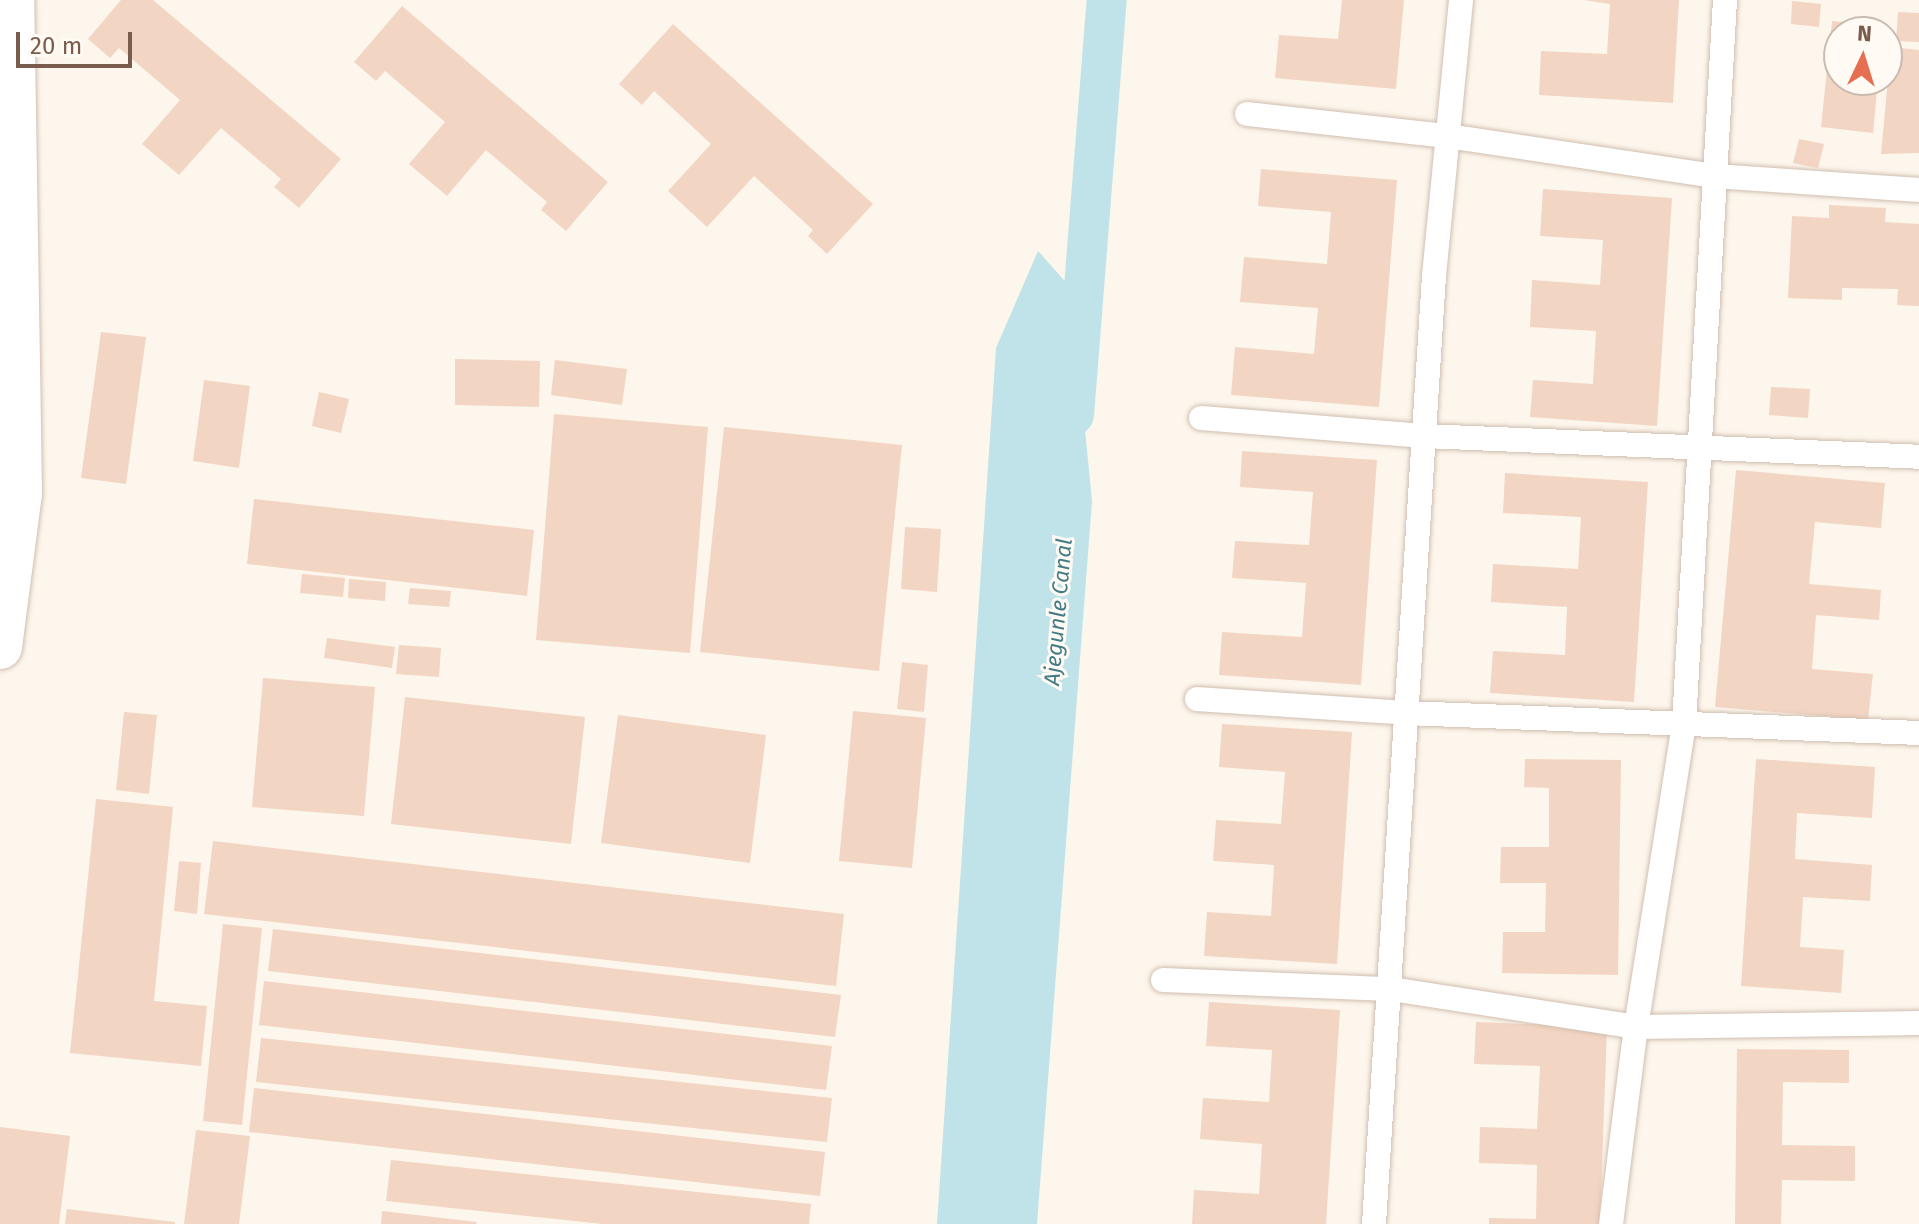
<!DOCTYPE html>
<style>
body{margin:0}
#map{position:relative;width:1919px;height:1224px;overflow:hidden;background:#fdf6ec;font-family:"Fira Sans",sans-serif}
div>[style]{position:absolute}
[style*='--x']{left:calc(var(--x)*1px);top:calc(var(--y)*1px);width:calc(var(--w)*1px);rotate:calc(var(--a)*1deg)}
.water>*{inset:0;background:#bfe3e8}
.canal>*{height:40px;margin:-20px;padding:0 20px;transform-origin:20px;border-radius:20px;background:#bfe3e8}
.building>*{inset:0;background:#f3d5c3}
.roads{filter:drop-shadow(0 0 2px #d1beb0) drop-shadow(0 0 2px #d1beb0)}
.service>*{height:24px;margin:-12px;padding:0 12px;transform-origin:12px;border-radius:12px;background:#fff}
.minor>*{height:44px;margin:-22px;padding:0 22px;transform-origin:22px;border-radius:22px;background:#fff}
span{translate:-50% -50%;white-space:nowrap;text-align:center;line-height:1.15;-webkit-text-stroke:6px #fffaf3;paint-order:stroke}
.water-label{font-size:22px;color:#437c86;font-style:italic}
.north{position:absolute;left:1823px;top:16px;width:80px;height:80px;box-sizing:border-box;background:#fffaf3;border:2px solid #cabbb1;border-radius:50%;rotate:4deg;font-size:22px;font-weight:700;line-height:32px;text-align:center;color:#7a5c4d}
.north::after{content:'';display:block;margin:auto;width:28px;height:36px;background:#e76f51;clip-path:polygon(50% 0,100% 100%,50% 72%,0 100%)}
.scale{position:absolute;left:16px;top:32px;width:116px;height:36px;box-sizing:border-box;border:4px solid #7a5c4d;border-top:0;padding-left:10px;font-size:24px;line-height:28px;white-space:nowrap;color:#7a5c4d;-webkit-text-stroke:6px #fffaf3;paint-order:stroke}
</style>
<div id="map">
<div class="water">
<i style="clip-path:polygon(1038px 251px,1071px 288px,1092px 501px,1037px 1224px,937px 1224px,996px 348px)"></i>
</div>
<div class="canal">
<i style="--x:1074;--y:415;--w:416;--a:-85.5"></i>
</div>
<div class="building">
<i style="clip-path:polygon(121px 0,153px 0,341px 159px,299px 208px,274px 187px,281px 179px,221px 128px,179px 175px,142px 144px,180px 100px,119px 48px,110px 58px,88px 39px)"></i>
<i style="clip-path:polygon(1342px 0,1404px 0,1396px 89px,1275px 78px,1279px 35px,1338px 39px)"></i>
<i style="clip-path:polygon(1584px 0,1679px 0,1673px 103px,1539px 95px,1541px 51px,1607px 54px,1610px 4px)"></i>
<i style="clip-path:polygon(1792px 1px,1821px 4px,1819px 27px,1791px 24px)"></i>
<i style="clip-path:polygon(402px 6px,608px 182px,566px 231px,541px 210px,547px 202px,486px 150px,447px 196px,409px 164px,445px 122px,385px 71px,376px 81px,354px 62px)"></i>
<i style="clip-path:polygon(1898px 12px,1919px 13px,1919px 42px,1896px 41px)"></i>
<i style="clip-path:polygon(1832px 21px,1884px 26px,1883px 32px,1839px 32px,1839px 80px,1878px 80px,1873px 133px,1821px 127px)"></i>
<i style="clip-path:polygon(673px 24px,873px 204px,827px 254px,808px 236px,813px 230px,754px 176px,707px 227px,668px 191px,711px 144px,654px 91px,642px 105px,619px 84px)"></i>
<i style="clip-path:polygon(1891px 47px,1919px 50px,1919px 153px,1881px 154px)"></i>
<i style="clip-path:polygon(1799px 139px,1824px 144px,1818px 168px,1793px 163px)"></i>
<i style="clip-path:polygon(1261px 169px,1397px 180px,1379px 407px,1231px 395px,1235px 347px,1314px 354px,1318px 308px,1240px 302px,1244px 257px,1327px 264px,1331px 212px,1258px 206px)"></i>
<i style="clip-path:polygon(1543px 189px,1672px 198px,1657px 426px,1530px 417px,1533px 380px,1593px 384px,1596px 331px,1530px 327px,1532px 280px,1600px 285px,1603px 240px,1540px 236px)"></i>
<i style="clip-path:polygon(1829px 205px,1886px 208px,1885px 222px,1919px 224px,1919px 306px,1897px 305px,1898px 289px,1842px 288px,1842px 300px,1788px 298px,1792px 216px,1829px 218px)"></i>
<i style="clip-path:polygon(101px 332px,146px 337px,126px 484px,81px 478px)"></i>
<i style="clip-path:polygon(455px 359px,540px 361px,539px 407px,455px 405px)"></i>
<i style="clip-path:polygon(555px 360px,627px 369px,622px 405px,551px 395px)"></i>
<i style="clip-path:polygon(204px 380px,250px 386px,239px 468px,193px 461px)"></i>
<i style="clip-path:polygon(1771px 387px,1810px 389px,1808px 418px,1769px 415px)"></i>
<i style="clip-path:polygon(319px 392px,349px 399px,341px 433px,312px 426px)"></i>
<i style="clip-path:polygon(554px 414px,708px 427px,690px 653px,536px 640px)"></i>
<i style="clip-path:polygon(724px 427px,902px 445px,879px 671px,700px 652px)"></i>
<i style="clip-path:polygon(1242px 451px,1377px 460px,1361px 685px,1219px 675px,1222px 632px,1302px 637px,1306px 583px,1232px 578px,1235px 541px,1309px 545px,1313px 492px,1240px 487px)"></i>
<i style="clip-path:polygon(1736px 470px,1885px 483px,1881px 528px,1815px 522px,1809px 584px,1881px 590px,1879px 620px,1816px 615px,1812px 669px,1873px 674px,1868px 720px,1715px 707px)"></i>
<i style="clip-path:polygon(1505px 473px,1648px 482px,1634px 702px,1490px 693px,1493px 651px,1565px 655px,1567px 607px,1491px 602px,1493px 564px,1578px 569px,1581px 517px,1503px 513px)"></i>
<i style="clip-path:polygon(254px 499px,534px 530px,527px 596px,247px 564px)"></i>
<i style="clip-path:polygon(905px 527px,941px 529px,937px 592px,901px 589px)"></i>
<i style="clip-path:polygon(302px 574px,345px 578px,343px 597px,300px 593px)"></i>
<i style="clip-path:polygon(349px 579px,386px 582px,385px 601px,348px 598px)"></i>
<i style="clip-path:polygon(410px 588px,451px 591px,449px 607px,408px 604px)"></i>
<i style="clip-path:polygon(327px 638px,395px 647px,392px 668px,324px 658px)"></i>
<i style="clip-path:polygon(399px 645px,441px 648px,439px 677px,396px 674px)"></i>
<i style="clip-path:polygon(902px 662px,928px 665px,924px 712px,897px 709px)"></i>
<i style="clip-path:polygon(263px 678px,375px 687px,364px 816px,252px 807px)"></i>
<i style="clip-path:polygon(405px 697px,585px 717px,571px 844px,391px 824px)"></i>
<i style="clip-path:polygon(853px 711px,926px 718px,912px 868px,839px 861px)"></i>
<i style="clip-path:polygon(124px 712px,157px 715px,149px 794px,116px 790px)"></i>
<i style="clip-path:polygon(618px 715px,766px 735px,750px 863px,601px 843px)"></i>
<i style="clip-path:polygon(1222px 724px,1352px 732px,1337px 964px,1204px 956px,1207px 912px,1271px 916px,1274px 865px,1213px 861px,1216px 820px,1281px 824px,1285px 772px,1219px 767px)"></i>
<i style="clip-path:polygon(1525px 759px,1621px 760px,1618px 975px,1502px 973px,1503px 932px,1545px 932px,1546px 883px,1500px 883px,1501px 847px,1549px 847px,1549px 788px,1524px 787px)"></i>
<i style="clip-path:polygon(1756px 759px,1875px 767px,1872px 818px,1797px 813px,1795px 859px,1872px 865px,1870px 901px,1803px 897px,1800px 947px,1844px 950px,1841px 993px,1741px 986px)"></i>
<i style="clip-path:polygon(96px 799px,173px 807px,154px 1001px,207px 1006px,201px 1066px,70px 1053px)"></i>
<i style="clip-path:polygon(213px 841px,844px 914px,836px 986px,204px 914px)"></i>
<i style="clip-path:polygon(179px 861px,201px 863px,197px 914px,174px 911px)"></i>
<i style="clip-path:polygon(223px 924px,262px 928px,242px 1125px,203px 1121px)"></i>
<i style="clip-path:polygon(273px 929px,841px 995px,835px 1037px,268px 971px)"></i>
<i style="clip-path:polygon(264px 981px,832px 1046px,826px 1090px,259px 1025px)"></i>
<i style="clip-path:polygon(1209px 1002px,1340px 1010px,1326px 1224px,1192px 1224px,1194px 1190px,1259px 1194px,1262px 1144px,1200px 1139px,1203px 1098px,1269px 1102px,1272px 1050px,1206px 1046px)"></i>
<i style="clip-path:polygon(1476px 1022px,1607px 1027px,1600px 1224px,1489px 1224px,1489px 1218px,1536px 1219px,1537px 1165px,1479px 1163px,1480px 1127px,1537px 1129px,1540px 1066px,1474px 1064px)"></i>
<i style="clip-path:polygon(261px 1038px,832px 1098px,827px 1142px,256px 1082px)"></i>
<i style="clip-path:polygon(1737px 1049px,1849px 1050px,1849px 1083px,1783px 1082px,1782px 1145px,1855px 1146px,1855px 1181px,1782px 1180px,1781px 1224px,1735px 1224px)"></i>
<i style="clip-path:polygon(254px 1088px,825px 1152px,820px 1196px,249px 1132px)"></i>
<i style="clip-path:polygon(0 1127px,70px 1136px,59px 1224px,0 1224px)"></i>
<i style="clip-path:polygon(196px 1130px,250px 1136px,239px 1224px,184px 1224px)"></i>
<i style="clip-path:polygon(391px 1160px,811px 1204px,809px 1224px,603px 1224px,386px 1201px)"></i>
<i style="clip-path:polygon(67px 1209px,175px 1222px,175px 1224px,65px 1224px)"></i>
<i style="clip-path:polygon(382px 1211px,477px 1222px,476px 1224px,381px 1224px)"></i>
</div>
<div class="roads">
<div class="service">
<i style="--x:1247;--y:114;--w:201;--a:6.3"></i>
<i style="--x:1447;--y:136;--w:271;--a:8.5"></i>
<i style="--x:1715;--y:176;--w:204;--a:3.9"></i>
<i style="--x:1201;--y:418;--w:224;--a:4.6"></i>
<i style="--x:1424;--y:436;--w:495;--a:2.4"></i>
<i style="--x:1197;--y:699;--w:209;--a:3.8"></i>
<i style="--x:1406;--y:713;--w:513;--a:2.23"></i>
<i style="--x:1163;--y:980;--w:228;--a:2.3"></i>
<i style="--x:1391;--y:989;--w:248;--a:8.8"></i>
<i style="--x:1636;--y:1027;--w:283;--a:-0.8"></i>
<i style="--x:1374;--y:1224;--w:950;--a:-86.38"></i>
<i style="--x:1434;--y:276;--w:277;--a:-84.4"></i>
<i style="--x:1611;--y:1224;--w:199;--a:-82.8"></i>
<i style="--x:1636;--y:1027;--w:307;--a:-81"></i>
<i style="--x:1684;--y:724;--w:725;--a:-86.76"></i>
</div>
<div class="minor">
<i style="--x:0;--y:647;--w:155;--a:-82.6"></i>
<i style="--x:20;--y:493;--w:493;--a:-90.9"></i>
</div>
</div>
<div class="water-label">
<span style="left:1058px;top:612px;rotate:-85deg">Ajegunle Canal</span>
</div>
<div class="north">N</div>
<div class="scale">20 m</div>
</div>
